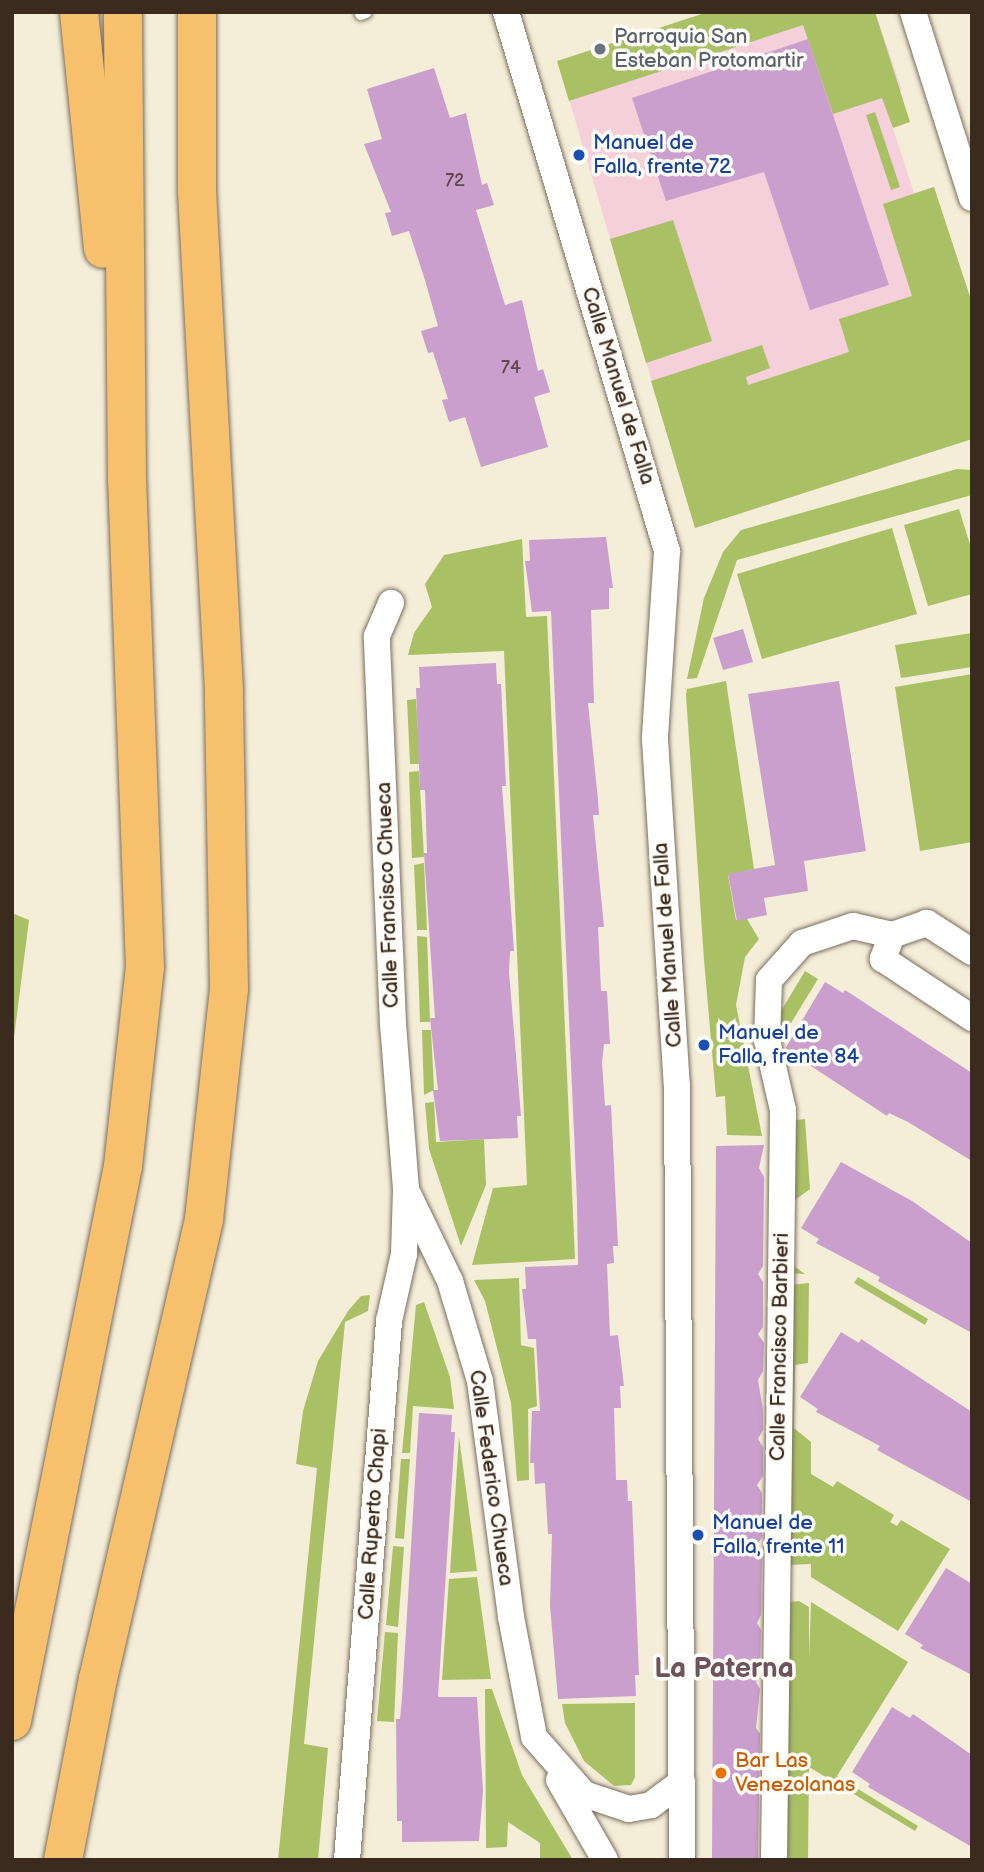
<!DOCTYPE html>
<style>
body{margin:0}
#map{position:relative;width:984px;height:1872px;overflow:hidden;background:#f4edd8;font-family:"Balsamiq Sans",sans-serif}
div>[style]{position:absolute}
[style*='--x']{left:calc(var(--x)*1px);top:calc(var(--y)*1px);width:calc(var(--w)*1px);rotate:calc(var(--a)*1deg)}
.built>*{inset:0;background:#f5cfda}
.green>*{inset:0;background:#aac065}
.building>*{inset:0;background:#ca9ecd}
.roads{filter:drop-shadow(0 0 2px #7c6e5f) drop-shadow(0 0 2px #7c6e5f)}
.lane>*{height:12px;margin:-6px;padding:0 6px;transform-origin:6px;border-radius:6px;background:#fff}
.street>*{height:26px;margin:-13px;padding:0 13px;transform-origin:13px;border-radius:13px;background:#fff}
.highway>*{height:38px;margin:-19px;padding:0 19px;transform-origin:19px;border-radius:19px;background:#f7c06c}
.dots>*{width:19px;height:19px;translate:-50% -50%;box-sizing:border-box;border:4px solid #fdfcf7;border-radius:50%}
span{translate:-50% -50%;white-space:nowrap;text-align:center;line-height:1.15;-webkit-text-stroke:7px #fdfcf7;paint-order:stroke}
.number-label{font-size:18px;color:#5f474a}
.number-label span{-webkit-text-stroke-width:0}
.worship-label{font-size:21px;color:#5b616d}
.left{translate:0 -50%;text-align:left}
.transit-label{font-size:21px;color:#164399}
.street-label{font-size:21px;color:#3b2a1e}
.food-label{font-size:21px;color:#c56008}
.district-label{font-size:28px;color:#6d535b;font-weight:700}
.frame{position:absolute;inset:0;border:14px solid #3b2a1e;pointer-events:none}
</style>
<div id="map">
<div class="built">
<i style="clip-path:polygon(760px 12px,875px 12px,902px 90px,883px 98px,914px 193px,934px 187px,972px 303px,972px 439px,695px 528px,562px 75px)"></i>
</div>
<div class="green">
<i style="clip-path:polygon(708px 12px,875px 12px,910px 122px,893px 128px,882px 98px,833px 114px,803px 25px,569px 101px,557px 61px)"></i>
<i style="clip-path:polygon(875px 112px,900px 187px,891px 190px,866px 115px)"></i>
<i style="clip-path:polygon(934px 187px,972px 303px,972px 439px,695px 528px,651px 381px,762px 345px,770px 368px,746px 377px,748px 385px,849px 352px,839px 319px,912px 296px,883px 204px)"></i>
<i style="clip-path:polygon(673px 220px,712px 341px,646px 363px,610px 239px)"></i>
<i style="clip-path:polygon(957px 469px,972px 470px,972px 495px,737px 560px,697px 678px,687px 679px,704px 598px,723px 552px,741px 530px)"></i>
<i style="clip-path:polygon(959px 509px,972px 551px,972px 594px,928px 606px,904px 525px)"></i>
<i style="clip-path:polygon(892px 528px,917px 614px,762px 659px,737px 574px)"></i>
<i style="clip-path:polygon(522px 539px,526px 617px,547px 616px,575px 1259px,472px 1265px,493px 1188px,527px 1185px,504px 651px,408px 655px,414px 633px,432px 607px,425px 584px,444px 555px)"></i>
<i style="clip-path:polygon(972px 633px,972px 667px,901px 678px,895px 645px)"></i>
<i style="clip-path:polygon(972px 674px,972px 842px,920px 851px,895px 687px)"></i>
<i style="clip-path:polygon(726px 681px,754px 869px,728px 875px,736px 920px,747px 919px,759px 939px,745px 957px,736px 1005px,762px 1136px,727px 1135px,725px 1096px,716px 1097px,704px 960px,686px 695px,687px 689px)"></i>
<i style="clip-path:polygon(416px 699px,420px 764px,410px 764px,407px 700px)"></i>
<i style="clip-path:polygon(419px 771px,424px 857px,412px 858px,409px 772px)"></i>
<i style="clip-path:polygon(424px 863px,427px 930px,417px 930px,414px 865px)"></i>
<i style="clip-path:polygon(12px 913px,29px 920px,12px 1053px)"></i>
<i style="clip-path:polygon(417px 936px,427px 937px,430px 1022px,420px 1022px)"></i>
<i style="clip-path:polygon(805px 971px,818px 979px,780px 1041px,781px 1011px)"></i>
<i style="clip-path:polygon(422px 1030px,431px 1030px,434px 1090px,424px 1095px)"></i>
<i style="clip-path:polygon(434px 1102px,436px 1142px,484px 1139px,486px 1185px,461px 1246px,429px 1149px,425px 1103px)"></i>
<i style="clip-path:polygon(805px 1119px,810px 1189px,795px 1200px,794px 1266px,805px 1274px,787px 1273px,789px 1121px)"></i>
<i style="clip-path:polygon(858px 1277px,928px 1319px,925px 1325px,854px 1283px)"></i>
<i style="clip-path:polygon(519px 1278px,521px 1345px,534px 1348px,537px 1406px,528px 1409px,529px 1480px,517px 1481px,511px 1403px,485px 1301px,474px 1280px)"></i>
<i style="clip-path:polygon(809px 1283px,808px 1363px,795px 1365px,794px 1428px,811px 1442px,811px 1474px,833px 1487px,837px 1481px,894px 1515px,890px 1522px,897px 1526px,901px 1520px,950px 1549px,898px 1631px,811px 1577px,811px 1564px,789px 1565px,789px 1285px)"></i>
<i style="clip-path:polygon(370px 1295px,368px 1311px,345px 1322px,304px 1744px,328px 1748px,318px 1860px,278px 1860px,317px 1468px,296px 1464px,303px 1411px,318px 1361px,348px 1311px,361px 1296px)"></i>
<i style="clip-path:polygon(424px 1302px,450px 1377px,454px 1409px,413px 1406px,410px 1453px,402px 1453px,416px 1305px)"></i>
<i style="clip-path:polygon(459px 1437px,477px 1571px,450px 1573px)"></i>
<i style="clip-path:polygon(401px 1459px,410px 1459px,404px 1539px,395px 1538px)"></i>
<i style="clip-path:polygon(393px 1546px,404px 1547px,398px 1627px,386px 1625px)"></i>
<i style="clip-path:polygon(477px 1577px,491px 1679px,442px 1680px,449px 1579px)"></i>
<i style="clip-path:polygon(799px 1601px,809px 1607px,809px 1659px,811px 1602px,908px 1662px,837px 1776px,918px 1826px,915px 1831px,809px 1767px,808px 1860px,786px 1860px,787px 1602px)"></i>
<i style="clip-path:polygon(385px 1632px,398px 1633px,394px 1722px,377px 1721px)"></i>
<i style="clip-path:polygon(485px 1689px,492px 1689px,522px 1775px,573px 1860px,540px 1860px,540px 1843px,508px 1822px,507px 1847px,486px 1848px)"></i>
<i style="clip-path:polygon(635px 1703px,635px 1777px,631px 1785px,614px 1786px,584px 1761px,565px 1723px,562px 1704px)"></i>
</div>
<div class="building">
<i style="clip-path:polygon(808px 39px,889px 285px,810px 310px,764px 172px,666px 201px,632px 98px)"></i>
<i style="clip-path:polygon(434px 68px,450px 118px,466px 113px,482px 185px,487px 183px,494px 205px,476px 210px,505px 305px,522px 300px,538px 371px,543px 369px,550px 392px,534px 397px,548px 447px,481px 467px,465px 417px,449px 422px,442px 400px,448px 399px,433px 352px,428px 353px,421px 331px,438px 326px,425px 280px,409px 231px,392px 236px,385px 213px,391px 212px,364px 144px,382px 139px,367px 89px)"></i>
<i style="clip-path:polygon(606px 537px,613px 588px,609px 588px,609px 609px,591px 610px,594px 703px,588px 703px,598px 800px,599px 815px,593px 815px,604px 927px,598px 927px,601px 991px,607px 991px,610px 1044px,604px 1044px,602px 1062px,605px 1106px,611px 1105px,618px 1246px,613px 1246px,614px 1263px,607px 1264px,610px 1336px,618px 1335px,624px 1386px,620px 1386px,621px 1408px,614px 1408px,616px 1480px,627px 1480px,628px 1501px,632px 1501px,639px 1675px,635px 1675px,636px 1696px,558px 1699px,550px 1606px,552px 1534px,548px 1534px,545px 1483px,535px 1484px,534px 1463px,530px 1463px,532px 1411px,540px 1411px,536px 1339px,528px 1339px,522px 1289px,526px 1289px,525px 1267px,578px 1265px,577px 1201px,551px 611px,532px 612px,525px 561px,530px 561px,529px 540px)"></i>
<i style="clip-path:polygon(743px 629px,753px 662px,723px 670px,713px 638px)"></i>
<i style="clip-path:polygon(496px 663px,497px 684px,501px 684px,506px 786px,502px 786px,514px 951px,510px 951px,509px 972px,521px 1116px,517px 1116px,518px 1138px,440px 1141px,433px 1090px,438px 1090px,430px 1018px,435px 1018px,424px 853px,427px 853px,425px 790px,420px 790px,416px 688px,420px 688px,419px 667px)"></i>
<i style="clip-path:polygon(839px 681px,866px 851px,804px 861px,808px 891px,764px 898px,767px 915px,737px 921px,728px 874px,775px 865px,748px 694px)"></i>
<i style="clip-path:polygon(825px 982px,843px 993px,845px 990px,972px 1073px,972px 1161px,908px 1122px,889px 1113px,887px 1116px,785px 1049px)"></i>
<i style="clip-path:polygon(764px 1145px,759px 1168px,764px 1177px,763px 1266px,758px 1274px,763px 1282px,763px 1327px,758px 1334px,764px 1343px,763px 1371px,758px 1380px,763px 1410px,763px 1430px,758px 1439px,763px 1447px,763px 1476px,757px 1485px,762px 1493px,762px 1537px,757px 1545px,762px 1553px,761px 1615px,757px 1623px,761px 1630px,760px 1675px,756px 1682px,760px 1689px,756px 1728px,760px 1734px,758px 1860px,712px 1860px,716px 1146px)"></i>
<i style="clip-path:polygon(841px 1162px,912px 1201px,972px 1243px,972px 1333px,878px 1281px,880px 1277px,816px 1243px,819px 1239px,801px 1228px)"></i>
<i style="clip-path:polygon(841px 1332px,859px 1343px,861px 1339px,972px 1412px,972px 1502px,877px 1450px,880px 1446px,816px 1412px,818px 1409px,800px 1397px)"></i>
<i style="clip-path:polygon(419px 1413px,452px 1415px,451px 1432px,455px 1432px,438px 1697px,477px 1697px,483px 1790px,479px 1841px,402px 1842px,402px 1821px,397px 1821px,396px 1719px,400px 1719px,402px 1698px)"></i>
<i style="clip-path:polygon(946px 1568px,972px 1584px,972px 1675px,920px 1648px,923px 1645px,905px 1634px)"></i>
<i style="clip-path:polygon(892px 1707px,910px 1718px,913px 1714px,972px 1755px,972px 1847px,868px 1787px,870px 1784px,852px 1772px)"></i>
</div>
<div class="roads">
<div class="lane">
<i style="--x:361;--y:14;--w:5;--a:-22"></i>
</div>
<div class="street">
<i style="--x:506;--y:12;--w:563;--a:73.37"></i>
<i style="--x:667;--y:551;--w:188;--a:93.7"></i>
<i style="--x:655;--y:739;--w:347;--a:86.4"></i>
<i style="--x:677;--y:1085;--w:775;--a:89.63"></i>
<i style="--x:913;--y:12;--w:195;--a:72.4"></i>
<i style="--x:972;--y:952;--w:54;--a:-147.2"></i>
<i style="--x:927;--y:923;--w:37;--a:161"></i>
<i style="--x:892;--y:935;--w:26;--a:111"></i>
<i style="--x:883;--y:959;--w:107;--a:33.5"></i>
<i style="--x:408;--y:1194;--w:97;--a:64.2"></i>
<i style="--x:450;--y:1281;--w:104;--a:73.3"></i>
<i style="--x:480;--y:1381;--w:238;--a:82.5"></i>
<i style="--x:511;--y:1617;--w:122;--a:79.1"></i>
<i style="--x:534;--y:1737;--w:76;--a:48.7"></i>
<i style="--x:584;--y:1794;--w:47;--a:18.4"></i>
<i style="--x:629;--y:1809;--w:22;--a:-10"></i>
<i style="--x:651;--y:1805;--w:39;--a:-37"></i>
<i style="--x:559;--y:1780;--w:92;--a:60.1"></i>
<i style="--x:347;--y:1860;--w:541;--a:-85.54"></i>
<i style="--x:389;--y:1321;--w:69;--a:-77.4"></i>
<i style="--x:404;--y:1254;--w:65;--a:-88.2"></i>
<i style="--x:406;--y:1189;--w:166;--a:-94.5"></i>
<i style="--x:393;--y:1024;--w:388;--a:-92.4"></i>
<i style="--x:377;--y:636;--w:36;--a:-67"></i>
<i style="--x:774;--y:1860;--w:750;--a:-89.31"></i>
<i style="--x:783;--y:1110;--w:72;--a:-102.9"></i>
<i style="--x:767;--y:1040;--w:60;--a:-88.1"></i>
<i style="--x:769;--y:980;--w:50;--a:-48.3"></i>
<i style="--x:802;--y:943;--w:54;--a:-18.4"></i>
<i style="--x:853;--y:926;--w:40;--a:13"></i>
</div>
<div class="highway">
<i style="--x:79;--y:12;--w:238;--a:84.2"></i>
<i style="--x:12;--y:1721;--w:566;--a:-78.69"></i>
<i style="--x:123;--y:1166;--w:199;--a:-83.7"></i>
<i style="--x:145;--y:968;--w:487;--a:-92.1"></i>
<i style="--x:127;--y:481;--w:469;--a:-90.5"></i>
<i style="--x:63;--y:1860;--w:184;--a:-79.1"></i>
<i style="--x:98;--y:1679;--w:472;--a:-77"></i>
<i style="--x:204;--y:1219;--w:231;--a:-83.8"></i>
<i style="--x:229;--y:989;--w:299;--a:-91"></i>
<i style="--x:224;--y:690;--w:500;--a:-93.1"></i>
<i style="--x:197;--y:191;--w:179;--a:-90"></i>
</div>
</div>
<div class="dots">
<i style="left:600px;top:49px;background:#6b7280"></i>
<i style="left:579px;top:155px;background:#1a4fb4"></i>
<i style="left:704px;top:1045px;background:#1a4fb4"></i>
<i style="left:698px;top:1535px;background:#1a4fb4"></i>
<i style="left:721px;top:1773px;background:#e8710a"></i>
</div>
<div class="number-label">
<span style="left:455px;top:181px">72</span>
<span style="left:511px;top:368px">74</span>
</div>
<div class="worship-label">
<span class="left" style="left:614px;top:49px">Parroquia San<br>Esteban Protomartir</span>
</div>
<div class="transit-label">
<span class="left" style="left:593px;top:155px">Manuel de<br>Falla, frente 72</span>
<span class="left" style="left:718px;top:1045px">Manuel de<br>Falla, frente 84</span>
<span class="left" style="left:712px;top:1535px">Manuel de<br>Falla, frente 11</span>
</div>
<div class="street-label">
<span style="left:618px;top:386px;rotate:73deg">Calle Manuel de Falla</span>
<span style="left:388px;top:895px;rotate:-92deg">Calle Francisco Chueca</span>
<span style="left:668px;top:945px;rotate:-94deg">Calle Manuel de Falla</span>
<span style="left:780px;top:1347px;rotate:-89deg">Calle Francisco Barbieri</span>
<span style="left:491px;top:1478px;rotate:82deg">Calle Federico Chueca</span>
<span style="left:373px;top:1524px;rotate:-86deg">Calle Ruperto Chapi</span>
</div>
<div class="food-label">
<span class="left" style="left:735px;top:1773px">Bar Las<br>Venezolanas</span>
</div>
<div class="district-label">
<span style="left:724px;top:1669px">La Paterna</span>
</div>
<div class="frame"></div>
</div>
